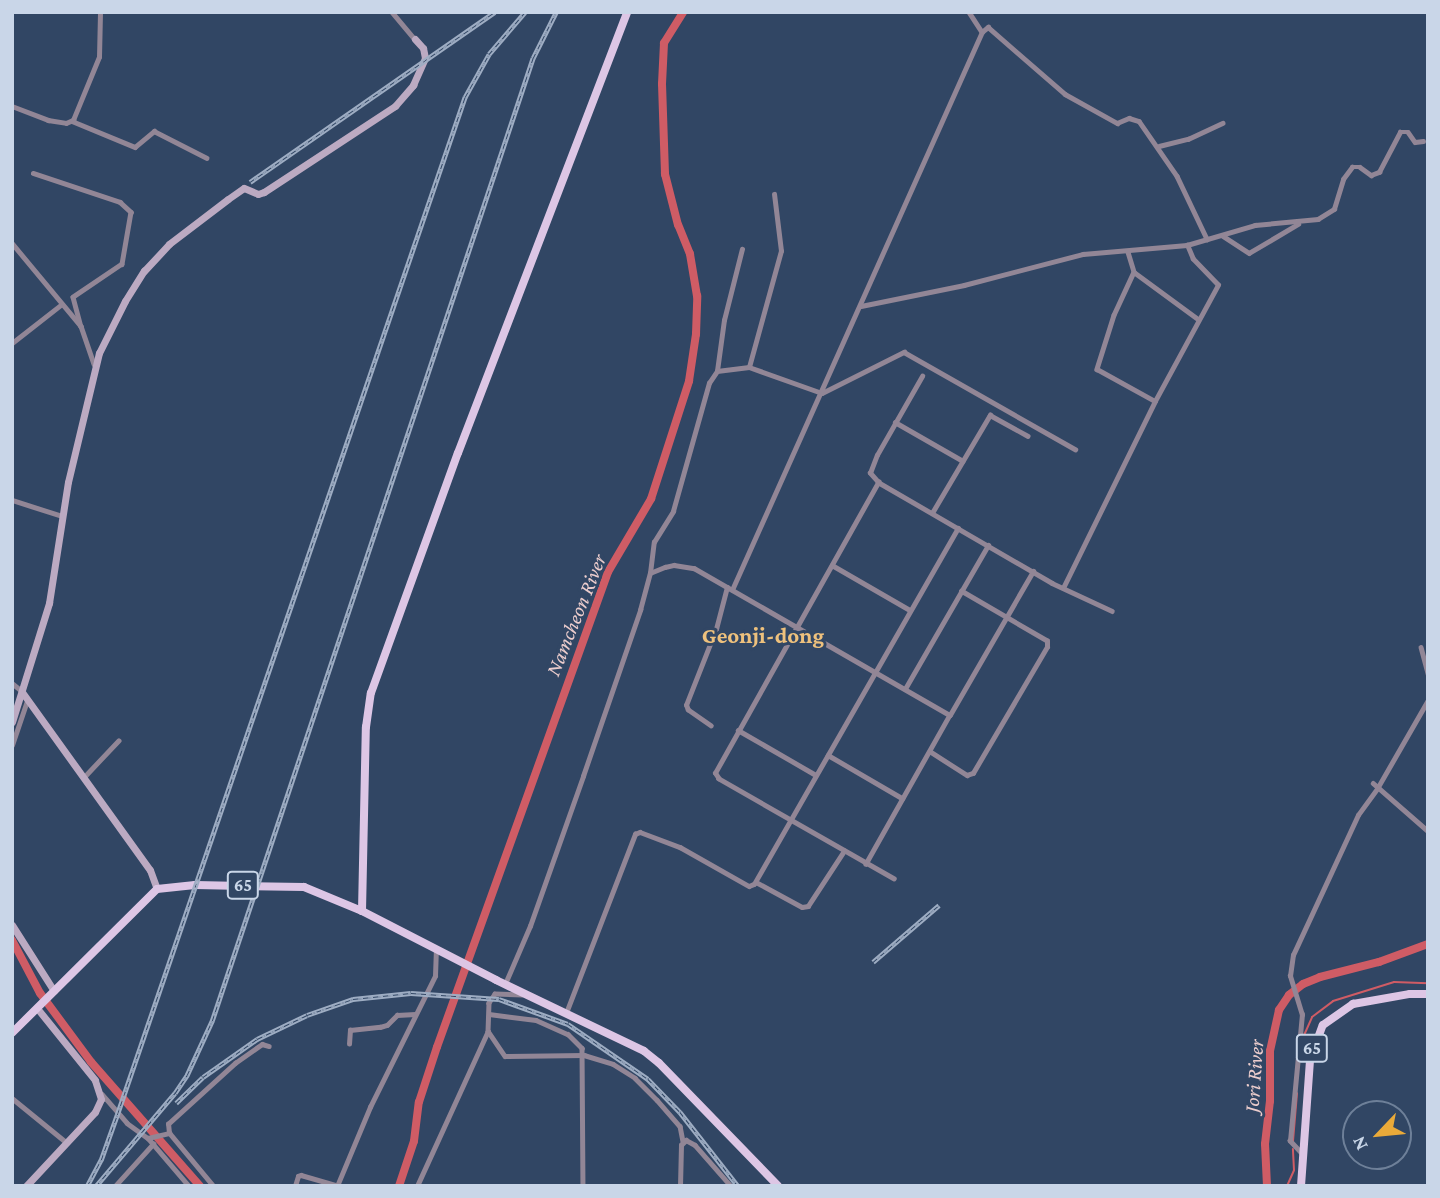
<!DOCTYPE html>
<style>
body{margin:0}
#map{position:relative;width:1440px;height:1198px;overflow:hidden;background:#314664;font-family:"Crimson Pro",serif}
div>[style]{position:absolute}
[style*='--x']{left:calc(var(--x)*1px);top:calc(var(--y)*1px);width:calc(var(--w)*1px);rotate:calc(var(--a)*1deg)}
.stream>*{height:2px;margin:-1px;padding:0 1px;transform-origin:1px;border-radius:1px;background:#cf5c65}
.river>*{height:8px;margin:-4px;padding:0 4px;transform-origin:4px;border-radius:4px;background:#cf5c65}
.street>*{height:4.5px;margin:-2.25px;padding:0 2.25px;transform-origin:2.25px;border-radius:2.25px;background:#928696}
.secondary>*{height:7px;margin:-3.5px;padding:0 3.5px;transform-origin:3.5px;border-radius:3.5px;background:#bcaac2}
.primary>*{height:8px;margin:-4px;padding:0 4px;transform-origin:4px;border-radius:4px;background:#ddc6e5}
.rail>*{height:4.5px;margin-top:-2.25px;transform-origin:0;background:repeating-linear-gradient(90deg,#314664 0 5px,#9eadc3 0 10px);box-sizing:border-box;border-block:2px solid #9eadc3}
span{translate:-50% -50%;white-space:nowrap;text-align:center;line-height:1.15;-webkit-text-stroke:6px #314664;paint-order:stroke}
.shield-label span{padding:2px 5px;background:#314664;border:2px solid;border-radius:5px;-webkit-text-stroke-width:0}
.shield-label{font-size:18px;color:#c9d6e8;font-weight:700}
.water-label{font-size:21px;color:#eccdcd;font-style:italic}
.quarter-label{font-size:23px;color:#eec17d;font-weight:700}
.frame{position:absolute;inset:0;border:14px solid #c9d6e8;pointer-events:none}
.north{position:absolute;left:1342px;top:1100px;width:70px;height:70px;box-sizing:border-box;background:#314664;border:2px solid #6e8099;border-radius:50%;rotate:244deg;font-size:19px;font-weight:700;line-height:28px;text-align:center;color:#c9d6e8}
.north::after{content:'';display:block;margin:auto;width:24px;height:32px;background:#eaaa39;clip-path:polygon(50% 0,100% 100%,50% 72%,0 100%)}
</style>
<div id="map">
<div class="stream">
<i style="--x:1301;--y:1042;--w:27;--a:-66"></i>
<i style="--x:1312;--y:1017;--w:26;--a:-37"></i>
<i style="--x:1333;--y:1001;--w:64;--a:-17.3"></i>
<i style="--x:1394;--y:982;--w:34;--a:2"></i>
<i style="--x:1293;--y:1141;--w:48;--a:-85.2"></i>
<i style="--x:1287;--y:1186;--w:17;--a:-66"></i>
<i style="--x:1294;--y:1170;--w:21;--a:-93"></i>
</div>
<div class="river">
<i style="--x:12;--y:940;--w:60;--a:62.2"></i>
<i style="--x:40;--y:993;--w:86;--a:53.5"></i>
<i style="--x:91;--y:1062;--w:165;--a:48.7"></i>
<i style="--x:399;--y:1186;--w:47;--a:-71.6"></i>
<i style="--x:414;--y:1141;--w:39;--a:-83"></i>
<i style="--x:419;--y:1102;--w:58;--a:-71.9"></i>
<i style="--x:437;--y:1047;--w:505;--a:-70.2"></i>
<i style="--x:608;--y:572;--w:85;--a:-59.5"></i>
<i style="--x:651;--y:499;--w:124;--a:-72.1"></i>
<i style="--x:689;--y:381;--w:48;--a:-81.5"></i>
<i style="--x:696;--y:334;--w:38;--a:-88"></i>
<i style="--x:697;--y:296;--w:43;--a:-99.5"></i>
<i style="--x:690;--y:254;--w:31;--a:-112"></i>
<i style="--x:678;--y:225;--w:53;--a:-104.3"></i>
<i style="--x:665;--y:174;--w:90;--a:-91.9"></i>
<i style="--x:662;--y:84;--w:41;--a:-87.2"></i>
<i style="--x:664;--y:43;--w:36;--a:-58"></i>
<i style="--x:1267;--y:1186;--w:42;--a:-92.7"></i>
<i style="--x:1265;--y:1144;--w:43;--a:-83.4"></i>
<i style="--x:1270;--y:1101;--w:50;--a:-90"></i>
<i style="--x:1270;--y:1051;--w:42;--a:-77.6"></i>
<i style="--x:1279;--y:1010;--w:18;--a:-56"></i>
<i style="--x:1289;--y:995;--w:18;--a:-38"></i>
<i style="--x:1303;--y:984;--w:18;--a:-22"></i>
<i style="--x:1320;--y:977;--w:61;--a:-14.3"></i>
<i style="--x:1379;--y:962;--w:52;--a:-20.2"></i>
</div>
<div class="street">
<i style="--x:392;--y:12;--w:35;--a:50"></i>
<i style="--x:969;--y:12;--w:24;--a:57"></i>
<i style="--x:12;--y:106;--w:39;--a:21"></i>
<i style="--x:48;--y:120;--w:18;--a:9"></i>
<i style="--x:66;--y:123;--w:8;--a:-23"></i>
<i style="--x:73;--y:120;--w:68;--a:-67.6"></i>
<i style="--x:99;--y:57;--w:45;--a:-88.7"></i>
<i style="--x:72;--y:121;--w:68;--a:22.4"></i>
<i style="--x:135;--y:147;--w:25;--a:-40"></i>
<i style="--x:154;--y:131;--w:59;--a:27"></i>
<i style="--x:1159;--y:146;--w:30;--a:-14"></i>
<i style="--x:1188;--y:139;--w:38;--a:-25"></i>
<i style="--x:33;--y:173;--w:92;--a:18.4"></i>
<i style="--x:120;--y:202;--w:15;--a:42"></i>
<i style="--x:131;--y:212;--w:53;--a:99.8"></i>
<i style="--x:122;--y:264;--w:59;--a:146"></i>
<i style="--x:73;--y:297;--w:30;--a:75"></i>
<i style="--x:1223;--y:236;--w:31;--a:33"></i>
<i style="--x:1249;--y:253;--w:57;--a:-30.6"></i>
<i style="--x:12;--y:243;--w:108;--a:50.3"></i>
<i style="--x:81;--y:326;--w:40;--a:71.1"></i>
<i style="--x:1128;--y:252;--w:21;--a:73"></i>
<i style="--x:1134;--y:272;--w:47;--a:114.9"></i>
<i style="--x:1114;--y:315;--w:57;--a:107.5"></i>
<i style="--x:1097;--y:369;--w:66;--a:28.9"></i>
<i style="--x:1134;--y:272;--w:79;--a:36.3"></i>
<i style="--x:861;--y:306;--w:105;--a:-11.5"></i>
<i style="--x:964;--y:285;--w:123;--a:-14.6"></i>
<i style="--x:1083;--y:254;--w:104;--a:-4.9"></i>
<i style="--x:1187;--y:245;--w:71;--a:-16.4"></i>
<i style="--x:1255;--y:225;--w:63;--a:-5.4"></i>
<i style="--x:1318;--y:219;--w:19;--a:-32"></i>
<i style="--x:1334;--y:209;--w:31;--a:-73"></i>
<i style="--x:1343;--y:179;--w:15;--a:-53"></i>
<i style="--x:1352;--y:167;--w:8;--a:0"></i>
<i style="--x:1360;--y:167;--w:14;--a:36"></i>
<i style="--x:1371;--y:175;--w:9;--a:-21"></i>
<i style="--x:1379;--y:172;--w:45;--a:-62.3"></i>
<i style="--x:1400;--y:132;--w:8;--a:0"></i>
<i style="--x:1408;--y:132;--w:12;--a:55"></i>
<i style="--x:1415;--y:142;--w:8;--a:-7"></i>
<i style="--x:12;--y:343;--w:63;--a:-38"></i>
<i style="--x:749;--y:367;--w:120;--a:-74.6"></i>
<i style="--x:781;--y:251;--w:57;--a:-97"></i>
<i style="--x:717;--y:371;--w:51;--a:-82.2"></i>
<i style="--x:724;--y:320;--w:73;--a:-75.8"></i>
<i style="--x:895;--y:422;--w:78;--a:29.8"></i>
<i style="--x:878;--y:482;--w:12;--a:-132"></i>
<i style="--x:870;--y:473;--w:19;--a:-69"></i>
<i style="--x:877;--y:455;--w:91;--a:-60.3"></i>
<i style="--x:12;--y:500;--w:52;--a:17.7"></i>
<i style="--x:932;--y:513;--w:114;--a:-59.4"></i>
<i style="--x:990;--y:415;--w:43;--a:28.9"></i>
<i style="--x:832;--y:565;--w:90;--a:30"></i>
<i style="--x:650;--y:573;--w:31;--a:-83"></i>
<i style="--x:654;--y:542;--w:36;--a:-58"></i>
<i style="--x:673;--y:511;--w:133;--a:-74.3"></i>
<i style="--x:709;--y:383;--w:14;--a:-56"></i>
<i style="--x:717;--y:371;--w:32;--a:-7"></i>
<i style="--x:749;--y:367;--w:77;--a:19.6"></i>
<i style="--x:822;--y:393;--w:92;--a:-26.6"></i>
<i style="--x:904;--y:352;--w:197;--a:29.6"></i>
<i style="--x:1063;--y:588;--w:208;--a:-63.8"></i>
<i style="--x:1155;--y:401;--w:132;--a:-61.5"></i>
<i style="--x:1218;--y:285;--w:36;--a:-134"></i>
<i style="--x:1193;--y:259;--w:15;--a:-113"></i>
<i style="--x:732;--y:590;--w:611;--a:-65.87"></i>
<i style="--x:982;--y:32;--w:8;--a:-40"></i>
<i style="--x:988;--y:27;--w:102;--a:41"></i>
<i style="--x:1065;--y:94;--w:60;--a:29.1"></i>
<i style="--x:1117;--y:123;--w:13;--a:-23"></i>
<i style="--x:1129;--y:118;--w:10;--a:17"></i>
<i style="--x:1139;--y:121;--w:67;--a:55.4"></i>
<i style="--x:1177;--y:176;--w:70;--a:64.5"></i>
<i style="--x:1421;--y:647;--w:28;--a:75"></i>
<i style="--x:12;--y:683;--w:13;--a:39"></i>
<i style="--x:905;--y:689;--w:166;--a:-60"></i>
<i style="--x:950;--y:715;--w:166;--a:-60"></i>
<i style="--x:711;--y:726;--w:28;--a:-145"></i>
<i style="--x:688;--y:710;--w:5;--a:-112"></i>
<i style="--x:686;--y:705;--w:82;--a:-68.5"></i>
<i style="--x:716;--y:629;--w:43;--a:-75.3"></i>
<i style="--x:738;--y:730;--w:90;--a:30"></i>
<i style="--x:12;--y:745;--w:46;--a:-71.2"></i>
<i style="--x:931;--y:752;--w:43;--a:32.6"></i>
<i style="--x:967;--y:775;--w:6;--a:-18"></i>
<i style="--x:973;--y:773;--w:146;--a:-59.6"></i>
<i style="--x:1047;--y:647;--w:6;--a:-90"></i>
<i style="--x:1047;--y:641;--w:99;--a:-149.8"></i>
<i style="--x:828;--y:755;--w:86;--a:30.2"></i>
<i style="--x:84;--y:777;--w:50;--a:-46.6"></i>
<i style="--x:1373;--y:783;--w:73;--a:41.1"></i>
<i style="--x:894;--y:879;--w:202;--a:-150.3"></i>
<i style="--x:719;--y:779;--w:7;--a:-124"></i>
<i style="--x:715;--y:773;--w:334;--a:-60.7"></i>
<i style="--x:878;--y:482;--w:201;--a:30.1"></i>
<i style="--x:1052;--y:583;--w:66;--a:25"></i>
<i style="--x:756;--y:882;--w:52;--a:28.5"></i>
<i style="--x:802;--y:907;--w:6;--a:-9"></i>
<i style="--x:808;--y:906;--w:66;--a:-56.8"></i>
<i style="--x:505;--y:984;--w:63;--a:-66.7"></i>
<i style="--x:530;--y:926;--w:159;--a:-70.5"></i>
<i style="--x:583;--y:776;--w:176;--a:-71"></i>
<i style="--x:640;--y:610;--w:38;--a:-75"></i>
<i style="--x:650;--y:573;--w:16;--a:-22"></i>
<i style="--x:665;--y:567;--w:9;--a:-13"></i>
<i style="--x:674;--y:565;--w:20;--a:9"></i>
<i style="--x:694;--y:568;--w:295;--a:29.9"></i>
<i style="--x:950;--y:715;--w:171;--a:119.4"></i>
<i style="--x:522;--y:995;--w:27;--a:-178"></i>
<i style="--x:495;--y:994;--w:11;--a:124"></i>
<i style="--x:489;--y:1003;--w:28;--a:92"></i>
<i style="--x:488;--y:1031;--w:30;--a:56"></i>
<i style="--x:505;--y:1056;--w:79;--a:-0.7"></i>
<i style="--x:584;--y:1055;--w:30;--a:17"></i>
<i style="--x:613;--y:1064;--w:26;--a:32"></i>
<i style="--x:635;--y:1078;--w:31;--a:45"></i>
<i style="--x:657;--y:1100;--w:35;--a:49"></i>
<i style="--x:680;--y:1126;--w:16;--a:79"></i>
<i style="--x:566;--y:1013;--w:192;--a:-68.9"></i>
<i style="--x:635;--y:834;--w:5;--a:-22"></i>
<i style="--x:640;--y:832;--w:43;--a:20.6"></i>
<i style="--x:680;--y:847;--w:79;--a:29.5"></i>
<i style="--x:749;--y:886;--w:5;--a:-22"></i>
<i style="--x:754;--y:884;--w:410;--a:-60.2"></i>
<i style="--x:489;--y:1014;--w:47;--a:7.3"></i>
<i style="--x:536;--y:1020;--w:35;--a:24"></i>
<i style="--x:568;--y:1034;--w:20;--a:45"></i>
<i style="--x:582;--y:1048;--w:138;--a:89.6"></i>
<i style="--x:349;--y:1044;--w:14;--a:-86"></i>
<i style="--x:350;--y:1030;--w:30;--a:-6"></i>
<i style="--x:380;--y:1027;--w:7;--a:-16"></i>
<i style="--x:387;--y:1025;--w:14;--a:-45"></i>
<i style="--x:397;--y:1015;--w:18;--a:-3"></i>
<i style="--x:102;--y:1094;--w:38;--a:49"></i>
<i style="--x:127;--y:1123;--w:26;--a:36"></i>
<i style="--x:148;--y:1138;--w:63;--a:49.5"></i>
<i style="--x:12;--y:1098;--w:70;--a:39.2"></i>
<i style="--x:148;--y:1138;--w:22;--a:-13"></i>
<i style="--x:1302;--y:1154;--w:18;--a:-133"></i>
<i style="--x:1290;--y:1141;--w:127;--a:-84.6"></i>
<i style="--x:1302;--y:1015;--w:41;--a:-107.1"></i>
<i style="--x:1290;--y:976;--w:21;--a:-82"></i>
<i style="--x:1293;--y:955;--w:154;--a:-65.1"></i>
<i style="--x:1358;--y:815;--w:34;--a:-54"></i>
<i style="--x:1378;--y:787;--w:100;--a:-60.1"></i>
<i style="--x:115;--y:1186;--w:57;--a:-47.9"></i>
<i style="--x:213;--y:1186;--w:69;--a:-129.7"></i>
<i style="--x:169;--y:1133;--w:9;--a:-96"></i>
<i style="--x:168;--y:1124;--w:91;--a:-42.3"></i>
<i style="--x:235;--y:1063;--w:33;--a:-35"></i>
<i style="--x:262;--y:1044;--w:7;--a:16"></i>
<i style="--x:295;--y:1186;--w:10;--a:-73"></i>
<i style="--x:298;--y:1176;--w:3;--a:-18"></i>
<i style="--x:301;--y:1175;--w:37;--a:16"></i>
<i style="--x:337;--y:1186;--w:86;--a:-67.3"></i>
<i style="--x:370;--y:1107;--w:146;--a:-63.6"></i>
<i style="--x:435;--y:976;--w:27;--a:-88"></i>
<i style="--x:417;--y:1186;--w:170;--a:-65.4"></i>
<i style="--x:680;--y:1186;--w:41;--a:-88.6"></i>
<i style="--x:681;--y:1145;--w:7;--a:-45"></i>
<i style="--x:686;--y:1140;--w:10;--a:29"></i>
<i style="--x:695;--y:1145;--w:55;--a:48.7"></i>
</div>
<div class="secondary">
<i style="--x:22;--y:692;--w:219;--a:54.3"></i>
<i style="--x:150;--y:870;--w:20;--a:70"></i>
<i style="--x:12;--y:722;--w:125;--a:-72.7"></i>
<i style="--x:49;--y:603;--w:122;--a:-81.1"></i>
<i style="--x:68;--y:482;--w:133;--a:-76.5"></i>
<i style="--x:99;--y:353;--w:58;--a:-63.4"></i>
<i style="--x:125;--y:301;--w:36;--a:-58"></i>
<i style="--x:144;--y:271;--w:37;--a:-47"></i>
<i style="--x:169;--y:244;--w:74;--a:-37.3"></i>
<i style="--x:228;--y:199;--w:19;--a:-35"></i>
<i style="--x:244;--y:188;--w:15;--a:23"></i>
<i style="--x:258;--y:194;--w:6;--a:-18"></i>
<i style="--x:264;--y:192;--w:157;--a:-33.3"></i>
<i style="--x:395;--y:106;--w:28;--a:-49"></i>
<i style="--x:413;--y:85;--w:30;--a:-66"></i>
<i style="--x:425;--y:58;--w:10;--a:-101"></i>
<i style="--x:423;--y:48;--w:12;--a:-132"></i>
<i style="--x:12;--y:925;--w:78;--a:57.5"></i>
<i style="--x:26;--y:1186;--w:101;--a:-47"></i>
<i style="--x:95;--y:1112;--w:14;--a:-65"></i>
<i style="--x:101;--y:1099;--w:20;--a:-108"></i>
<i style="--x:95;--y:1080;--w:92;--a:-128.9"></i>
</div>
<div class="primary">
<i style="--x:362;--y:911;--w:184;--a:-88.8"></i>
<i style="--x:366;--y:727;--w:34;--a:-82"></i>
<i style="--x:371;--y:693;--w:255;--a:-70.1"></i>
<i style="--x:458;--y:453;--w:472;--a:-69"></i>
<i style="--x:12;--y:1033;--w:204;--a:-44.8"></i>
<i style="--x:157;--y:889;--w:38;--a:-6"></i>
<i style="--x:195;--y:885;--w:109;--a:1.1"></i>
<i style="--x:304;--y:887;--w:63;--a:22.5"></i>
<i style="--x:362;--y:911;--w:151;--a:27.2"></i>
<i style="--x:496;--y:980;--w:164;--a:25.6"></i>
<i style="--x:644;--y:1051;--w:19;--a:39"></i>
<i style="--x:659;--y:1063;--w:171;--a:45.9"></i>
<i style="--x:1301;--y:1186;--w:126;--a:-85.9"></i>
<i style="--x:1310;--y:1060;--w:37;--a:-70"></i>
<i style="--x:1323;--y:1025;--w:37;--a:-35"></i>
<i style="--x:1353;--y:1004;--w:58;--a:-10"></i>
<i style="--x:1410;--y:994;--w:18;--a:0"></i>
</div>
<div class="rail">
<i style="--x:250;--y:182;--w:298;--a:-34.8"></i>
<i style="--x:873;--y:962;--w:87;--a:-40.8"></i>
<i style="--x:176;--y:1103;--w:37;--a:-44"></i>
<i style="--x:203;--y:1077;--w:66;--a:-35.1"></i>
<i style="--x:257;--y:1039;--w:55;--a:-25.6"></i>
<i style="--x:307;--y:1015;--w:49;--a:-19.2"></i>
<i style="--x:353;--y:999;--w:58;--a:-5.9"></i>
<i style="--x:411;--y:993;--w:88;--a:3.9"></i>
<i style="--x:499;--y:999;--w:73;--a:19.9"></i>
<i style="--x:568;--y:1024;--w:97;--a:34.5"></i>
<i style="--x:648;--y:1079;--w:46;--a:45.9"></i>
<i style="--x:680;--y:1112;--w:94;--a:51.9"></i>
<i style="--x:87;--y:1186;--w:30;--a:-62"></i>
<i style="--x:101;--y:1160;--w:48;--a:-70.4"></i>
<i style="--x:117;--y:1115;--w:1076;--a:-71.13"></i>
<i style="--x:465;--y:97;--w:49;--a:-60.8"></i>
<i style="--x:489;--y:54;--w:55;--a:-49.4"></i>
<i style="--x:96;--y:1186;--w:122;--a:-49.7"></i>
<i style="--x:175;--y:1093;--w:22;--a:-56"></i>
<i style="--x:187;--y:1075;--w:60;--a:-65.2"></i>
<i style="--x:212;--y:1021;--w:1015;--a:-71.57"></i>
<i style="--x:533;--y:58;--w:51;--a:-63.4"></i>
</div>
<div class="shield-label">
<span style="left:243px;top:885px">65</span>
<span style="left:1312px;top:1048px">65</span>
</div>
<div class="water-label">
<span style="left:576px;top:615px;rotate:-68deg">Namcheon River</span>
<span style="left:1254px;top:1076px;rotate:-86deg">Jori River</span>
</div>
<div class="quarter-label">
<span style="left:763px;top:635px">Geonji-dong</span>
</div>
<div class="frame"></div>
<div class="north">N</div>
</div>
